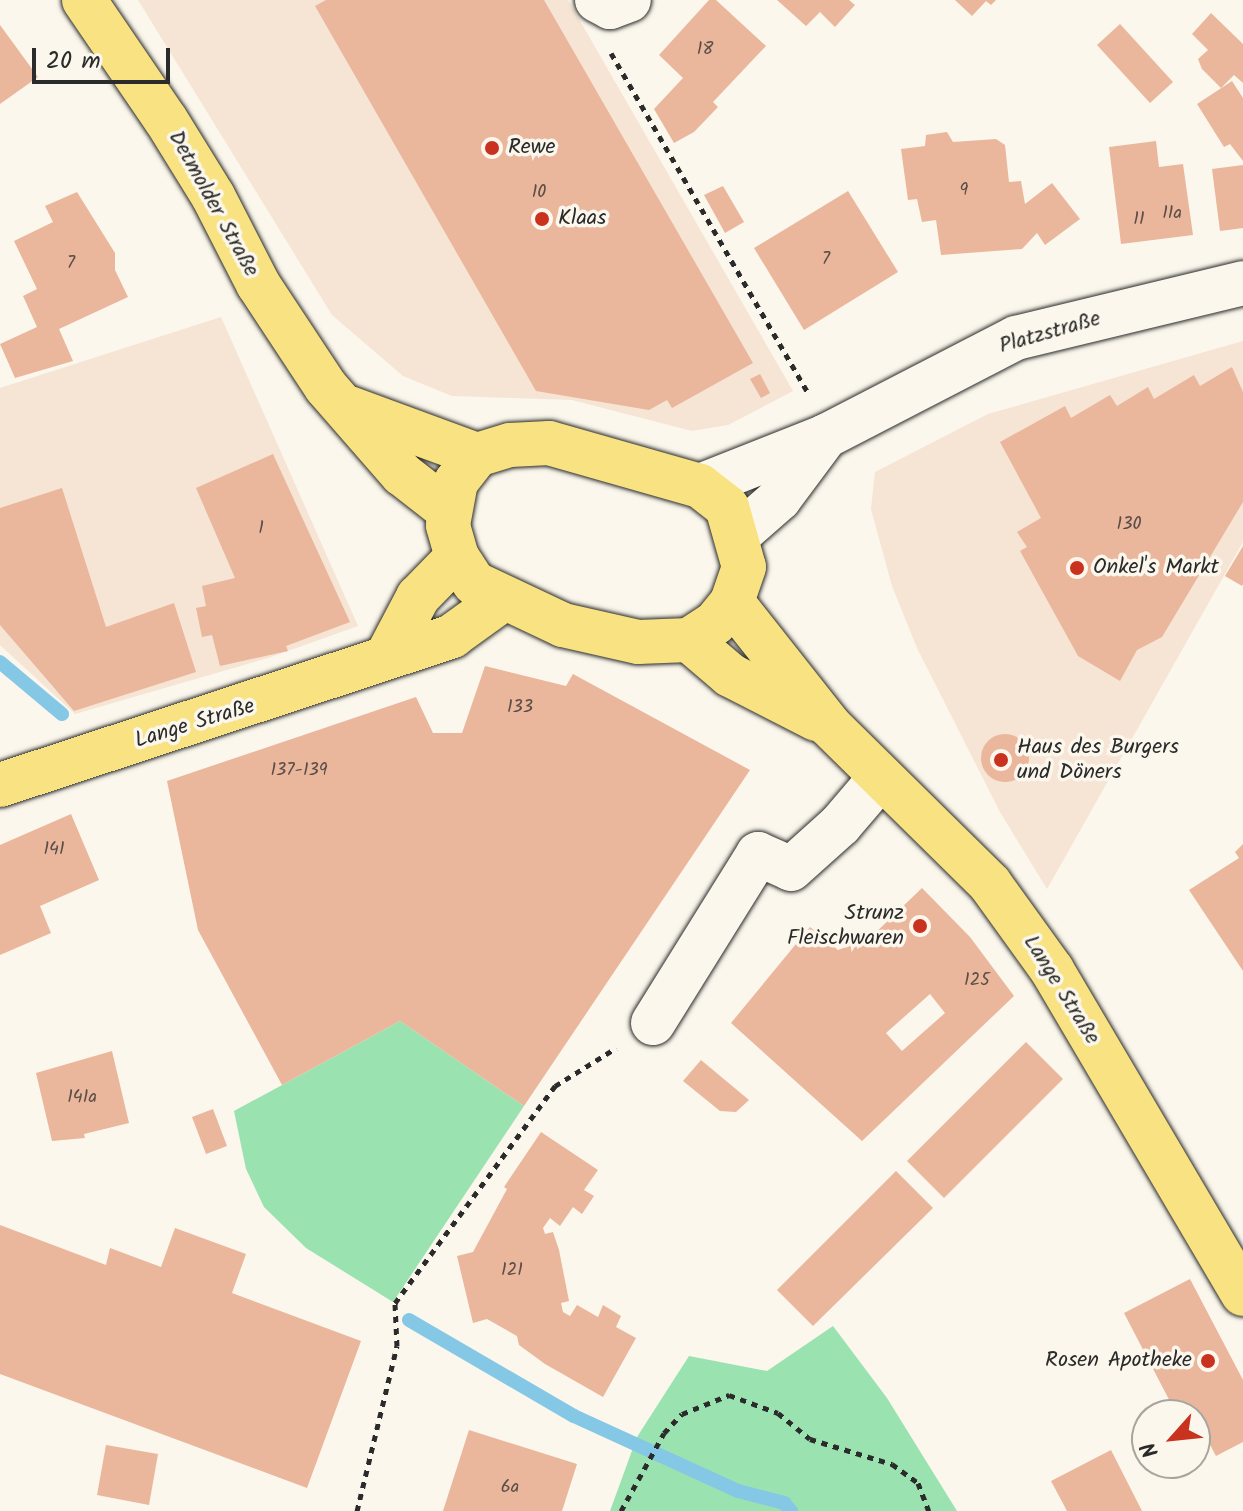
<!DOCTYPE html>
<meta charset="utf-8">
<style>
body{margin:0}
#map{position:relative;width:1243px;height:1511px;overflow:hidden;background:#fbf7ec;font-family:Kalam,sans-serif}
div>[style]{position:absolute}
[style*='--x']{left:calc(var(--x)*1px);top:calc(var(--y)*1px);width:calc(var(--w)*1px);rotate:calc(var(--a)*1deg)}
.built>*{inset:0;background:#f6e4d4}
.green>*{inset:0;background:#9ae2b0}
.stream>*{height:14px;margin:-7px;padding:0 7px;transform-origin:7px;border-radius:7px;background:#84c8e6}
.building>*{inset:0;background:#eab69c}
.round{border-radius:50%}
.path>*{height:5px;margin-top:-2.5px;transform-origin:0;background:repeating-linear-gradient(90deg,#2b2b2b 0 6px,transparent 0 12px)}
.roads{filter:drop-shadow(0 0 2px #2b2b2b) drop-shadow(0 0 2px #2b2b2b)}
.minor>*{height:44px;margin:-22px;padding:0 22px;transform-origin:22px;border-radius:22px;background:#fbf7ec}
.major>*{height:44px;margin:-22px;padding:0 22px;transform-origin:22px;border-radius:22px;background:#f8e281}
.dots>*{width:22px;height:22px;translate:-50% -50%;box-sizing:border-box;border:4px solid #fbf7ec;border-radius:50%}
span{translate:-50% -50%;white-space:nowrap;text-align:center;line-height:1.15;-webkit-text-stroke:7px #fbf7ec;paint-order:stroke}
.number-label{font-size:18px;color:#5b4e47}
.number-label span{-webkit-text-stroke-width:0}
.poi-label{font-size:22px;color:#2b2b2b}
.left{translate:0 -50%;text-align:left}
.right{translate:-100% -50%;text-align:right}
.street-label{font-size:22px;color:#2b2b2b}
.north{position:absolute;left:1131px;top:1399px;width:80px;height:80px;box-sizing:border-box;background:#fbf7ec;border:2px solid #a8a59f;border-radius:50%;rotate:243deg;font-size:22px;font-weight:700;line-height:32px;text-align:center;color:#2b2b2b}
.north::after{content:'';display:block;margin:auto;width:28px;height:36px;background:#c8321e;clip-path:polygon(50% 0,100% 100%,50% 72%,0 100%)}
.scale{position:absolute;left:32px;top:48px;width:138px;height:36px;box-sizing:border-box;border:4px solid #2b2b2b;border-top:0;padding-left:10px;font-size:24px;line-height:28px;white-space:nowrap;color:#2b2b2b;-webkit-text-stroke:6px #fbf7ec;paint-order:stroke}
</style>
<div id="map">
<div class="built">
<i style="clip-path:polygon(138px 0,568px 0,793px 391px,728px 425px,692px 431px,572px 400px,452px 396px,403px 376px,332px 315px)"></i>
<i style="clip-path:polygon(221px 317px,358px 626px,268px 658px,75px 714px,0 645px,0 388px)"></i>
<i style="clip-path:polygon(1243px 341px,1243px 542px,1047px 889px,1000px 812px,917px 648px,892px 586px,871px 509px,875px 472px,988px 414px)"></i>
</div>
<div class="green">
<i style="clip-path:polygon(400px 1021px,524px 1106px,393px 1302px,306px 1248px,264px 1207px,246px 1169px,234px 1111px)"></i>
<i style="clip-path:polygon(833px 1326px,887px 1398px,957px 1511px,610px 1511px,637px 1437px,689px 1356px,767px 1371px)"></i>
</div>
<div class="stream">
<i style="--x:0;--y:662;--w:81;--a:40"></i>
<i style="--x:409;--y:1320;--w:191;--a:30.2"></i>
<i style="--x:574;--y:1416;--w:180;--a:24.6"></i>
<i style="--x:738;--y:1491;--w:48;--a:14.6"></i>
<i style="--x:784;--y:1503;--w:11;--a:49"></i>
</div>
<div class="building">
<i style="clip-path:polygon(326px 0,544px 0,753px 363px,672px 408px,667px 400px,649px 410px,536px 391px,315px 6px)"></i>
<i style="clip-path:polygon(709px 0,716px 0,766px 46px,713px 102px,718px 107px,694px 132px,674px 143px,654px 109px,683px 78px,659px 55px)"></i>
<i style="clip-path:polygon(777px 0,849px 0,855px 5px,835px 27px,820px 12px,806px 26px)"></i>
<i style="clip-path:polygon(955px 0,996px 0,991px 5px,986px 1px,972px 16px)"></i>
<i style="clip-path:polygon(1211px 13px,1243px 44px,1243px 83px,1234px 75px,1221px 88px,1202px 69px,1198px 59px,1208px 50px,1192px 34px)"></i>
<i style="clip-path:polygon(1120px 24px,1173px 82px,1150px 103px,1097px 45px)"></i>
<i style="clip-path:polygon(0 25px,38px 77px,0 104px)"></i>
<i style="clip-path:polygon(1232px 81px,1243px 98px,1243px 161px,1230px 144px,1224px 147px,1197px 104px)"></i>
<i style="clip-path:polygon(947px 132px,953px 142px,996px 139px,1005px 145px,1009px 182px,1021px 181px,1025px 204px,1052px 183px,1080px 219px,1045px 245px,1037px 233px,1022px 249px,941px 255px,936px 220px,922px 222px,917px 199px,908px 200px,901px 149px,925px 146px,926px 135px)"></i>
<i style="clip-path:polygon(1156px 141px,1159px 167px,1183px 164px,1193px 235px,1121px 244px,1109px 147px)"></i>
<i style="clip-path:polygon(1243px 165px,1243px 228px,1220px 231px,1212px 169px)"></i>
<i style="clip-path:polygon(723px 186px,744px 222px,725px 233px,704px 195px)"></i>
<i style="clip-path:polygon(848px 191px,898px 272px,804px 330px,754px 248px)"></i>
<i style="clip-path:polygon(77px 192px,115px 253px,115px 270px,128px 297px,59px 329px,73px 361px,15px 378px,0 344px,37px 327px,23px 296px,37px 289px,14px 241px,53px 222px,45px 206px)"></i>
<i style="clip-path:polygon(1232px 367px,1243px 392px,1243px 502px,1162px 637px,1137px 650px,1120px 681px,1078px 656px,1020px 551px,1027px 547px,1017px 532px,1041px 518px,1000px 442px,1065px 406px,1071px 418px,1110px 395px,1117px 406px,1148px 387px,1154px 399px,1194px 375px,1200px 386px)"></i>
<i style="clip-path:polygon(760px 374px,770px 393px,761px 398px,750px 379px)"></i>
<i style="clip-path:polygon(273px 454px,350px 622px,286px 646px,288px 651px,220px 666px,212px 635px,202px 637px,196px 608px,206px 606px,202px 586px,235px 578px,196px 488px)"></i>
<i style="clip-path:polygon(62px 488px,106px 627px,174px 603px,196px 672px,74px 711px,0 625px,0 508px)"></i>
<i style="clip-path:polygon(1243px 546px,1243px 584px,1242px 586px,1225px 576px)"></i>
<i style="clip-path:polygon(485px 666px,566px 686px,573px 674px,750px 770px,524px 1106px,400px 1021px,282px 1085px,198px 930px,167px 781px,416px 697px,433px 733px,462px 733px)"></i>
<i class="round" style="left:981px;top:734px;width:48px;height:48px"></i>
<i style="clip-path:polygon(71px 814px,99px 880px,40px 906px,51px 933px,0 955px,0 845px)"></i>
<i style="clip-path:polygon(1243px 844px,1243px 971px,1189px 890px,1239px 858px,1235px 852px)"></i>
<i style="clip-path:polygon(evenodd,922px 888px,970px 937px,1014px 996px,862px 1141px,731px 1023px,810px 927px,838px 950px,870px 938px,922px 888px,930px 994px,945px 1013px,902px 1051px,886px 1033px,930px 994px)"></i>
<i style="clip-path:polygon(1026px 1042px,1063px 1079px,944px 1198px,907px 1161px)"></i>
<i style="clip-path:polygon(112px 1051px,129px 1123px,84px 1134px,85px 1138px,52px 1141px,36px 1073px)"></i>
<i style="clip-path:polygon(701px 1060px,749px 1100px,736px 1112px,720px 1111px,683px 1081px)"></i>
<i style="clip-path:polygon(213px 1109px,227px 1146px,206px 1154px,192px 1117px)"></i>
<i style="clip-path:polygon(541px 1132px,598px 1170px,584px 1190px,594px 1196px,582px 1214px,573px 1207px,560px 1226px,550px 1218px,543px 1228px,545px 1234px,553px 1232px,559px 1250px,569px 1301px,561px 1303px,563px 1312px,570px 1316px,577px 1305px,598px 1317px,603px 1305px,621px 1316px,616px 1327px,636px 1338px,603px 1397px,545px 1364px,519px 1345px,517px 1336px,487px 1319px,473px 1323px,457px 1256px,473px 1252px,507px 1189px,504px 1187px)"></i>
<i style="clip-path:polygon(896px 1171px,933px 1208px,813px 1326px,777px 1290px)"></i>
<i style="clip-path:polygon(0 1225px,106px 1265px,110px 1248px,161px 1267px,175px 1228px,246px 1254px,232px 1293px,361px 1341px,307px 1488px,0 1374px)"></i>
<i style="clip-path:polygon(1190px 1279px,1243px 1380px,1243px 1442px,1216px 1456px,1208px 1441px,1195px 1448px,1195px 1415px,1177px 1415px,1124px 1313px)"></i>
<i style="clip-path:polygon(469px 1430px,577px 1464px,562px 1511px,443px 1511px)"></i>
<i style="clip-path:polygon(106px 1445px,158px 1454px,149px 1505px,97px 1495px)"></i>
<i style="clip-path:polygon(1111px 1450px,1142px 1511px,1067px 1511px,1051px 1481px)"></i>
</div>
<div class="path">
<i style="--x:611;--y:53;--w:394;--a:59.9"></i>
<i style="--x:357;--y:1511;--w:170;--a:-76.4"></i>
<i style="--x:397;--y:1346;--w:43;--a:-92.7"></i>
<i style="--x:395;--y:1303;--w:270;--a:-53.6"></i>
<i style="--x:555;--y:1086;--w:72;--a:-31.9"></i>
<i style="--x:621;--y:1511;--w:89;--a:-61.1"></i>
<i style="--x:664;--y:1433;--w:26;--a:-47"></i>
<i style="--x:682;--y:1414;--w:51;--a:-22"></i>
<i style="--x:729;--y:1395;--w:52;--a:20.2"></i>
<i style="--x:778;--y:1413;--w:41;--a:39.1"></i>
<i style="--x:810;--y:1439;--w:86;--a:17"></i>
<i style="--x:892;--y:1464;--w:32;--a:36"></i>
<i style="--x:918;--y:1483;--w:30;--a:69"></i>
</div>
<div class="roads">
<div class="minor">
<i style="--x:597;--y:0;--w:15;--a:28"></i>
<i style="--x:610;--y:7;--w:20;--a:-20"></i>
<i style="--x:700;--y:486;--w:136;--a:-21.6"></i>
<i style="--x:826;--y:436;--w:214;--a:-27.3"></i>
<i style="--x:1016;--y:338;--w:234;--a:-13.6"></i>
<i style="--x:738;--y:535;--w:55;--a:-41.3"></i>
<i style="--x:779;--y:499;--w:79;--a:-53.3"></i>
<i style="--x:653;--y:1023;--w:199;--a:-58.1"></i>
<i style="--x:758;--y:854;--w:36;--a:24"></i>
<i style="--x:791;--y:869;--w:66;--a:-41.9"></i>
<i style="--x:840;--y:825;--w:63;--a:-49.5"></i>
</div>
<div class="major">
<i style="--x:84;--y:0;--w:145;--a:55.7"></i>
<i style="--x:166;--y:120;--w:89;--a:58.3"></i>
<i style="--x:213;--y:196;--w:99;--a:62.9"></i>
<i style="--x:258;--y:284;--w:123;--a:56.6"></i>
<i style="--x:326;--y:387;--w:116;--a:48.9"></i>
<i style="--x:402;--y:474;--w:58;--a:38"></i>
<i style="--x:349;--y:408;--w:136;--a:20.2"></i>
<i style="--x:549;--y:443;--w:157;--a:15.9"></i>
<i style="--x:700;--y:486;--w:34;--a:38"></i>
<i style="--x:727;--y:507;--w:62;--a:74.2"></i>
<i style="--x:744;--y:567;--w:37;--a:109"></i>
<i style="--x:732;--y:602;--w:27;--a:129"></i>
<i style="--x:715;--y:623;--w:31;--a:147"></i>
<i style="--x:689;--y:640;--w:51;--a:177.8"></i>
<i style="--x:638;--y:642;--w:77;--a:-167.2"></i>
<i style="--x:563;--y:625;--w:98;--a:-154.7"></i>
<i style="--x:474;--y:583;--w:31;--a:-123"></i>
<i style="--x:457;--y:557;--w:33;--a:-106"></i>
<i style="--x:448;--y:525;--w:44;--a:-79.5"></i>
<i style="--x:456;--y:482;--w:34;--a:-52"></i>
<i style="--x:477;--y:455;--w:34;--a:-17"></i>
<i style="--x:510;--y:445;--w:39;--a:-3"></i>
<i style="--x:732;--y:602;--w:157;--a:51.7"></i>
<i style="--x:829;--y:725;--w:226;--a:44.6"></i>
<i style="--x:990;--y:884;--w:106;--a:54.2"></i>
<i style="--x:1052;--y:970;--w:376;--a:59.5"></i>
<i style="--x:689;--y:640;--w:54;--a:40.5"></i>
<i style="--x:730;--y:675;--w:97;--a:27.1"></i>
<i style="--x:387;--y:656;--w:67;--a:-62.3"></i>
<i style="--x:418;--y:597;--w:56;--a:-45.7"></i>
<i style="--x:0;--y:785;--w:476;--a:-18.2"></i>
<i style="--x:452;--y:636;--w:62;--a:-35.8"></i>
</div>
</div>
<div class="dots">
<i style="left:492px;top:148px;background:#c8321e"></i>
<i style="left:542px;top:219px;background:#c8321e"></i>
<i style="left:1077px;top:568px;background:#c8321e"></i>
<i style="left:1001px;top:760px;background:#c8321e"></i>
<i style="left:920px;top:926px;background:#c8321e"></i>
<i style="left:1208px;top:1361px;background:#c8321e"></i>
</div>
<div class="number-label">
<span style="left:705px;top:50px">18</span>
<span style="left:964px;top:191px">9</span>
<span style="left:539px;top:193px">10</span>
<span style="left:1172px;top:214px">11a</span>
<span style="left:1139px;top:220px">11</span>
<span style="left:826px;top:260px">7</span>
<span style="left:71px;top:264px">7</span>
<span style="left:1129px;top:525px">130</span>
<span style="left:261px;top:529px">1</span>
<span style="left:520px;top:708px">133</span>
<span style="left:299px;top:771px">137-139</span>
<span style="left:54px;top:850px">141</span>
<span style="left:977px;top:981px">125</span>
<span style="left:82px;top:1098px">141a</span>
<span style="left:512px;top:1271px">121</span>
<span style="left:510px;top:1488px">6a</span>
</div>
<div class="poi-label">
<span class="left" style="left:508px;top:148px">Rewe</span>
<span class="left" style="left:558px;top:219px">Klaas</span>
<span class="left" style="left:1093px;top:568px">Onkel's Markt</span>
<span class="left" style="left:1017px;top:760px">Haus des Burgers<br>und Döners</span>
<span class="right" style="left:904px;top:926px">Strunz<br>Fleischwaren</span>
<span class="right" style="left:1192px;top:1361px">Rosen Apotheke</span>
</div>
<div class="street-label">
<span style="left:213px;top:204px;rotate:61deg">Detmolder Straße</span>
<span style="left:1050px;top:333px;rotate:-16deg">Platzstraße</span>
<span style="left:195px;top:724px;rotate:-17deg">Lange Straße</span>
<span style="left:1061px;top:990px;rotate:58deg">Lange Straße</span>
</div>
<div class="north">N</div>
<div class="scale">20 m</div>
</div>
